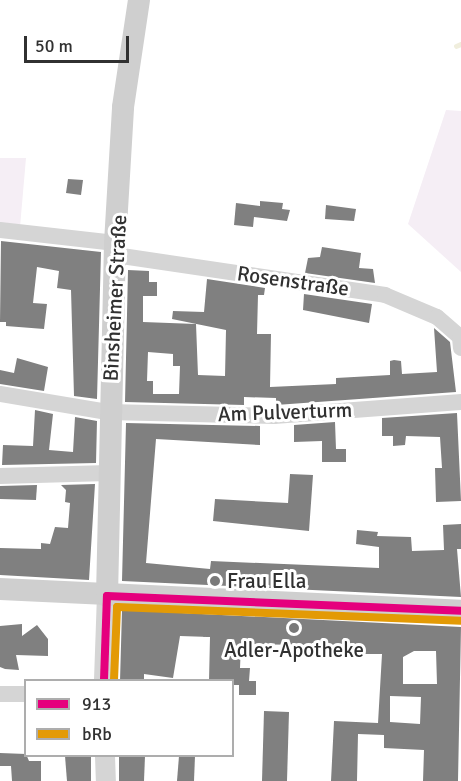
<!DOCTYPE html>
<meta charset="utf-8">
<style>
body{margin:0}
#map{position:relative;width:461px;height:781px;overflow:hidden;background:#fff;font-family:Signika,sans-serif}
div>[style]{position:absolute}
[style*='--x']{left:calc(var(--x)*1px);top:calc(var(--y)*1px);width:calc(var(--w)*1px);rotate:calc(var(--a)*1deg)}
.green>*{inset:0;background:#f5eef5}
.stream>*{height:4.5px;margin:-2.25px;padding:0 2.25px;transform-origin:2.25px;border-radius:2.25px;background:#f0eedd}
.building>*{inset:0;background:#808080}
.minor>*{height:16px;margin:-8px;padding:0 8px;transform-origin:8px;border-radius:8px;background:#d5d5d5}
.tertiary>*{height:20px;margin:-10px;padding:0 10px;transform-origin:10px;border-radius:10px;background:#d5d5d5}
.secondary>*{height:22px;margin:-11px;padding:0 11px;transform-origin:11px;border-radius:11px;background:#cfcfcf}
.bus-1>*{height:8px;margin:-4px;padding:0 4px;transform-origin:4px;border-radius:4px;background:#e5007d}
.bus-2>*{height:8px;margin:-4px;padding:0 4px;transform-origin:4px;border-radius:4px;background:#e39a05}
.dots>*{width:16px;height:16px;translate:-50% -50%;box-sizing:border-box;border:3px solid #fff;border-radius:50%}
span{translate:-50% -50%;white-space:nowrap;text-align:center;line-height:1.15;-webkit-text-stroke:6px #fff;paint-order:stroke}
.street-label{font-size:21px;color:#313131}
.poi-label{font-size:21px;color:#313131}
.left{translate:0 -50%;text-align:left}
.legend{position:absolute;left:24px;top:679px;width:210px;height:78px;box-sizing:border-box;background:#fff;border:2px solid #adadad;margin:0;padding:8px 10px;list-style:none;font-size:18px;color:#313131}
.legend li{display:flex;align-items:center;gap:12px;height:30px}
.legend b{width:30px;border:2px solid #adadad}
.scale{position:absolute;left:24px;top:36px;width:105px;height:27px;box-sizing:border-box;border:3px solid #313131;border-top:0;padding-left:8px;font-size:18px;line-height:21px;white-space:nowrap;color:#313131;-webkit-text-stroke:4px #fff;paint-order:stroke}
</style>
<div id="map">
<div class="green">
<i style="clip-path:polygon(446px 110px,461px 111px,461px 272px,408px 224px)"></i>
<i style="clip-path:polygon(0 158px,26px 158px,20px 227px,0 225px)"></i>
</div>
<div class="stream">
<i style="--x:456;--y:46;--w:5;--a:-22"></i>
</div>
<div class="building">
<i style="clip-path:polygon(68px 179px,83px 180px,81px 195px,66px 193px)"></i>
<i style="clip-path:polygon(260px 201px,283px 203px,282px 209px,290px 210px,287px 221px,254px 217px,253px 227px,234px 225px,236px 203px,260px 206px)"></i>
<i style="clip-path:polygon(326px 205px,356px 209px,354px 221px,325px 219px)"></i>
<i style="clip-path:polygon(1px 241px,101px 252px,97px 399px,74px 396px,71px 290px,57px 288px,59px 271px,37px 267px,33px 303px,47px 304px,44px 329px,6px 326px,6px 322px,0 322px)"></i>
<i style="clip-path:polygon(322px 247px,361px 253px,359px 268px,373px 269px,375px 283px,305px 273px,308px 258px,320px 257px)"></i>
<i style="clip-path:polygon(evenodd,128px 270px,149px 271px,149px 282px,157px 282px,157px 296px,143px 296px,143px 322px,196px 324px,198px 375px,225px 376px,226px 330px,172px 319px,173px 311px,204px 312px,207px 279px,265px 288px,264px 295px,258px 295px,257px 334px,271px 334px,270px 387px,336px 384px,336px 378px,390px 375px,390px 361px,394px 360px,401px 361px,402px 374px,437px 372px,434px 328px,450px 342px,456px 392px,276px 405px,276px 398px,244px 397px,244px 405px,125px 402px,128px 270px,148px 352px,173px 354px,173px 366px,180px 366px,179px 394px,153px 394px,153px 381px,147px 381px,148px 352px)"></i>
<i style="clip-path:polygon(304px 294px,372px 304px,369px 323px,303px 310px)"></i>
<i style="clip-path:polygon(17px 358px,48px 367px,44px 391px,0 384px,0 370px,14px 373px)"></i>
<i style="clip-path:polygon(35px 410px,53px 414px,49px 450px,73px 452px,75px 417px,97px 421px,96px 463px,2px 465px,3px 445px,33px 446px)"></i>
<i style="clip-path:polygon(457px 413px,461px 501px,436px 502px,435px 468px,442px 468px,440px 437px,406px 436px,405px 445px,393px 446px,393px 436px,382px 436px,382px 418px)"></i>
<i style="clip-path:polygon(335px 422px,336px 449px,346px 449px,346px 462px,322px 462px,322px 441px,294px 442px,294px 425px)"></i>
<i style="clip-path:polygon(126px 423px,260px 426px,260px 445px,156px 439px,146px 563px,210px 569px,211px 561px,379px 568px,379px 547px,356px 544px,357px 530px,378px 532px,377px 536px,411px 537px,412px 551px,444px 550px,443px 525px,461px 524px,461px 549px,457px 549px,461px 597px,122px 581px)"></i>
<i style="clip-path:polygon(290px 474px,313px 475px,309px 531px,213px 521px,215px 499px,288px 503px)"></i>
<i style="clip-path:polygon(95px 484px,89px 580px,0 575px,0 548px,41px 549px,41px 543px,50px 544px,55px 527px,68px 528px,70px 503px,65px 502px,66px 490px,61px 485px)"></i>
<i style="clip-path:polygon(37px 485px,36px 500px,0 499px,0 486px)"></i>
<i style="clip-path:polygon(evenodd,122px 610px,461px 627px,458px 781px,423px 781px,424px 750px,384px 748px,384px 735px,358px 734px,357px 781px,331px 781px,334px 721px,378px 723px,382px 654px,308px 654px,308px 645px,241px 644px,240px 668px,250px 668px,249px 681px,256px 681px,256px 695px,239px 695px,239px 685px,232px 685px,232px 681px,209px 681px,210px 637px,180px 636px,173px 678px,144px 674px,144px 681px,120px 681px,122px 610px,414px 651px,436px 651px,437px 684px,403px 684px,403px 657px,414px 651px,122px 610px,390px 696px,421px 697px,420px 724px,390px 722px,390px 696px)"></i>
<i style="clip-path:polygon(22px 624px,22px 636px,37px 625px,48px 639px,48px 656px,16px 655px,19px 670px,5px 669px,0 667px,0 626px)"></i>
<i style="clip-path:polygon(264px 711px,289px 712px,287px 781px,262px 781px)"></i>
<i style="clip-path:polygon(0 753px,26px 754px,29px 761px,41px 761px,41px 781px,12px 781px,11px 766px,0 766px)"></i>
<i style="clip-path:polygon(65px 756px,91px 756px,91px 781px,67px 781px)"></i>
<i style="clip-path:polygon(119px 756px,145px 756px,144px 781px,119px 781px)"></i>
<i style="clip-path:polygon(179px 756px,195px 756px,194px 781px,177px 781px)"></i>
</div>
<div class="minor">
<i style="--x:0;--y:230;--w:116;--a:6.4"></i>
<i style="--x:115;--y:255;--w:273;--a:8.4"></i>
<i style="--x:385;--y:295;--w:56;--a:22.9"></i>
<i style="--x:437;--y:317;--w:30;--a:41"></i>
<i style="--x:460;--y:337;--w:11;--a:85"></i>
<i style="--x:0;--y:394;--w:109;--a:9.5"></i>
<i style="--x:108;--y:412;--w:166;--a:1.4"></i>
<i style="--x:274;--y:416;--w:188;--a:-4.3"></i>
<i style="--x:0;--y:476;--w:109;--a:-1.6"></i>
<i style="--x:0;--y:694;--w:26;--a:0"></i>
</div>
<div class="tertiary">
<i style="--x:104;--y:680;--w:84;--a:-88"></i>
<i style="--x:105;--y:756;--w:25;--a:88"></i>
</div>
<div class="secondary">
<i style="--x:0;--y:589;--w:462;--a:2.7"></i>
<i style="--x:107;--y:596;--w:353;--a:-88.7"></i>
<i style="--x:115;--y:243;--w:136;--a:-86.6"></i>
<i style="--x:123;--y:107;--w:108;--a:-81.5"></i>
</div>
<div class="bus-1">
<i style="--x:107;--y:596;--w:354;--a:2.4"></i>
<i style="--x:104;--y:680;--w:84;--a:-88"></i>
</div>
<div class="bus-2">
<i style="--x:114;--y:680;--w:73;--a:-87.6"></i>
<i style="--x:117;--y:607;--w:344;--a:2.3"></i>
</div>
<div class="dots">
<i style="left:215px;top:581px;background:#797979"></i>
<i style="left:294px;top:628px;background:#797979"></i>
</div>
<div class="street-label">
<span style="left:293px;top:281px;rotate:8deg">Rosenstraße</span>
<span style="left:115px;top:298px;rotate:-87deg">Binsheimer Straße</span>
<span style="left:285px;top:412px;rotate:-2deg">Am Pulverturm</span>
</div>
<div class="poi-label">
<span class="left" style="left:227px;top:581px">Frau Ella</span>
<span style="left:294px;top:650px">Adler-Apotheke</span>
</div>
<ul class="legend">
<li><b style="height:8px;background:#e5007d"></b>913</li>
<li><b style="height:8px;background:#e39a05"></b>bRb</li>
</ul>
<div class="scale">50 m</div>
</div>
